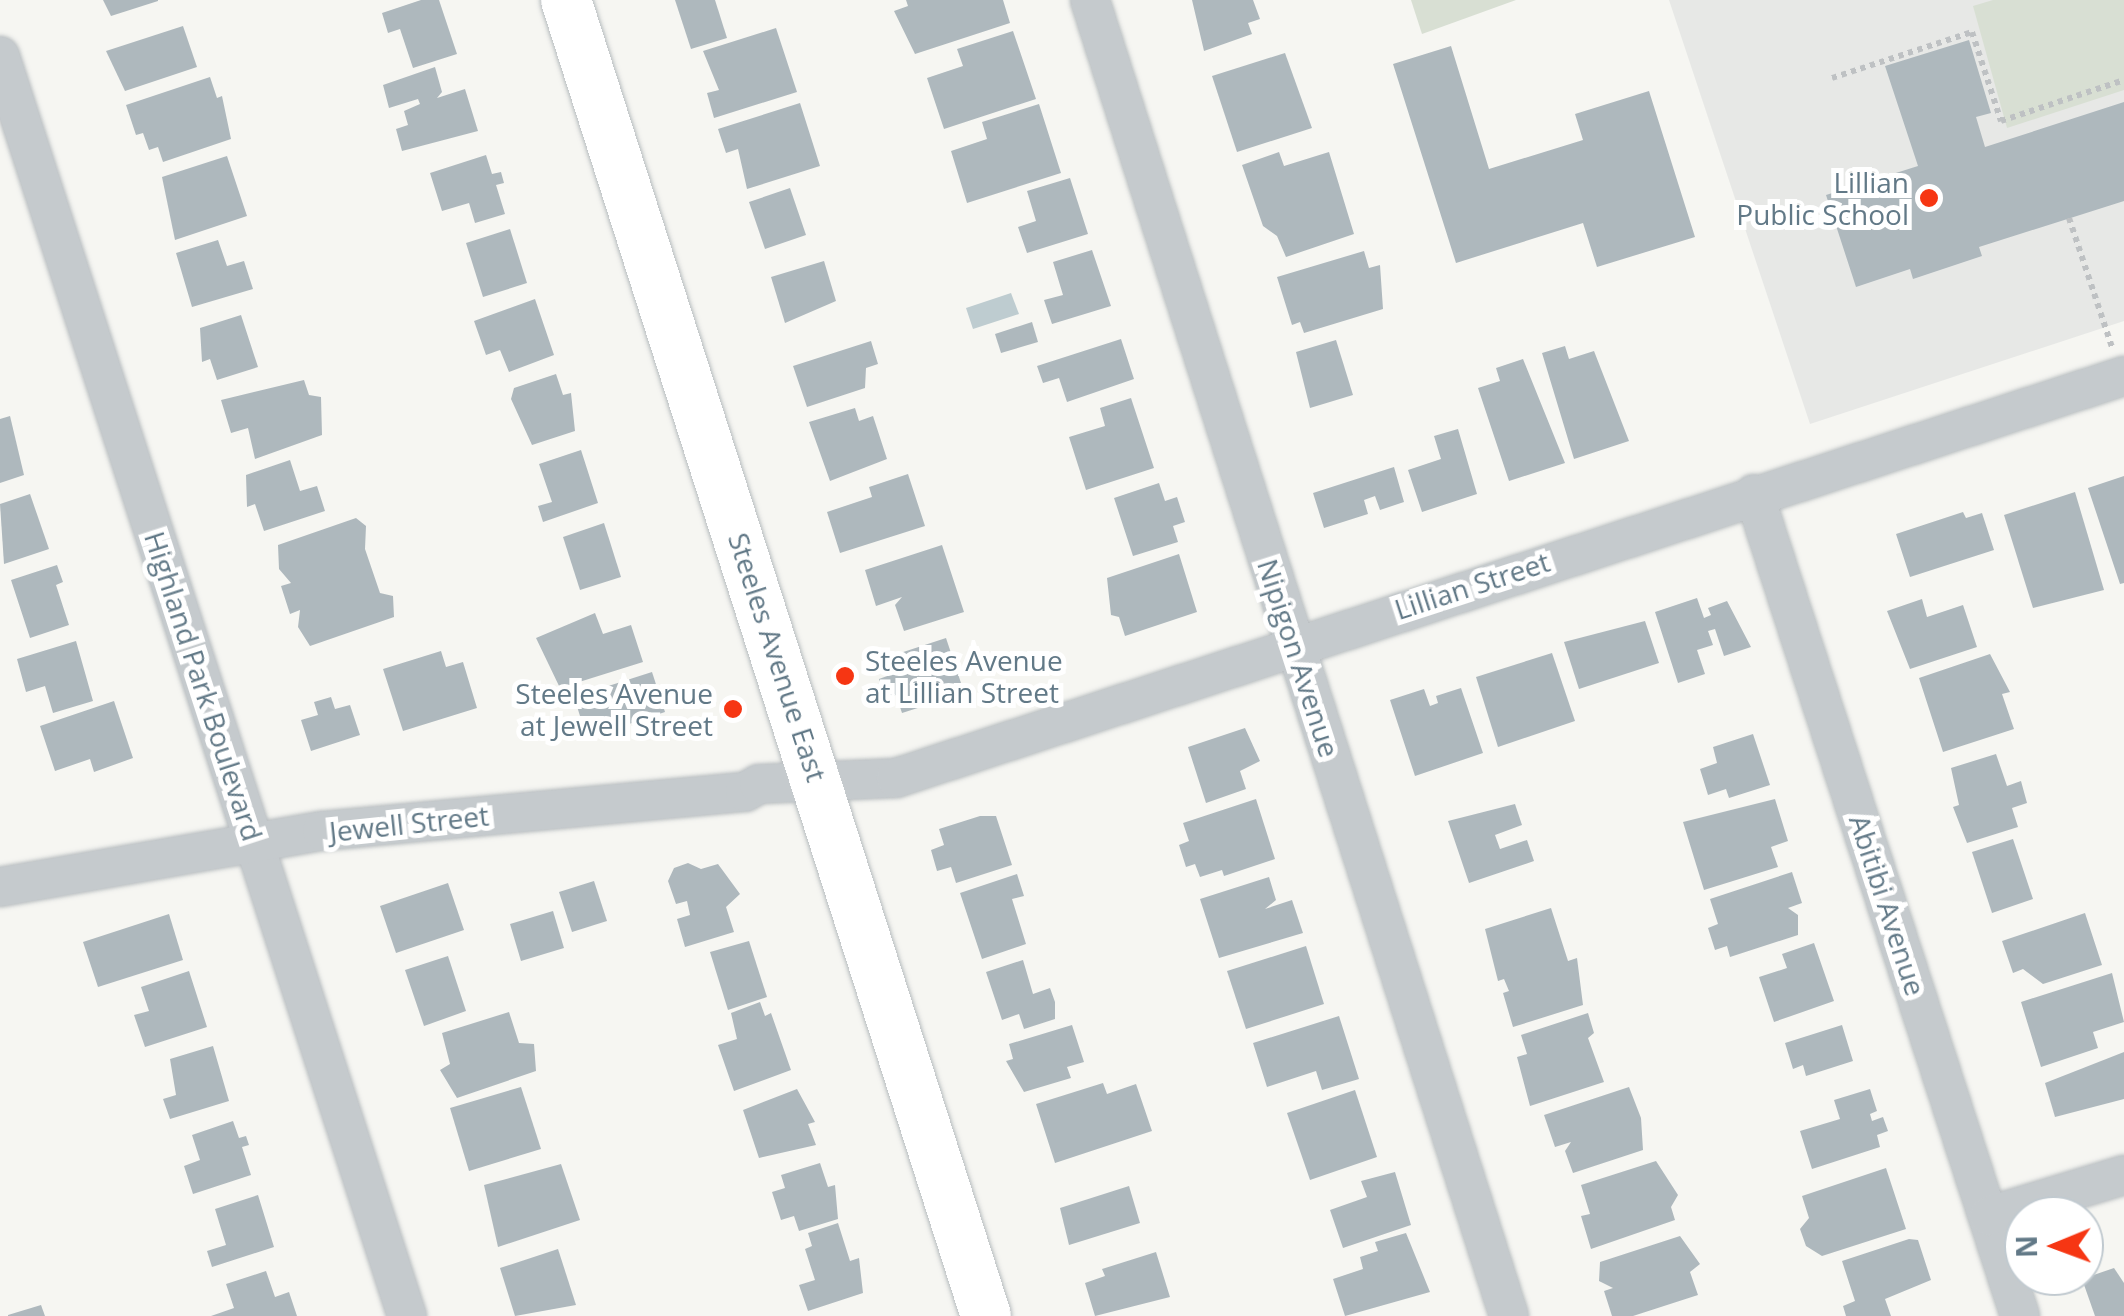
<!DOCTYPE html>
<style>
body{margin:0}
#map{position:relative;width:2124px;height:1316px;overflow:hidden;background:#f6f6f2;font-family:"Open Sans",sans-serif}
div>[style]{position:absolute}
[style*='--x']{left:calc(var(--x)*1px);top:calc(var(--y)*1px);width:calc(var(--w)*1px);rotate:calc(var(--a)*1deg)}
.built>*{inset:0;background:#e7e8e6}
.green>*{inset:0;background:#d8dfd3}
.water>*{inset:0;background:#beccd0}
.building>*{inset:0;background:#aeb8bd}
.path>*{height:6px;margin-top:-3px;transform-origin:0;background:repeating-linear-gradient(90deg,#bec1c3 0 5px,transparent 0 10px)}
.roads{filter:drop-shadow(0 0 2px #b8bdc0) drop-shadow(0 0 2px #b8bdc0)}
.minor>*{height:38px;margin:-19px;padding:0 19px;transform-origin:19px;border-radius:19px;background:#c5cacd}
.major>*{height:50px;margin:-25px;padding:0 25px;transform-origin:25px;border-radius:25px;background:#fff}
.dots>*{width:28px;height:28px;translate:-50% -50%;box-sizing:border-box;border:5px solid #fff;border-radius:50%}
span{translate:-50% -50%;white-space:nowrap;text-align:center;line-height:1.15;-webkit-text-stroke:10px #fff;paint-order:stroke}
.poi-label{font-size:28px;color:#627987}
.right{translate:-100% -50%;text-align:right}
.left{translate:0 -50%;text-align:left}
.street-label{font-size:28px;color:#627987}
.north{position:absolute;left:2004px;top:1196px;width:100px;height:100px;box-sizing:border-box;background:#fff;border:2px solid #c0c9cf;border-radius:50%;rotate:269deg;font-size:28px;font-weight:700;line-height:40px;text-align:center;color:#627987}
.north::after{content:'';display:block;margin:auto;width:35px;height:45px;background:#f63613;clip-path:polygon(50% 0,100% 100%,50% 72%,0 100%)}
</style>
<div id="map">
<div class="built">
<i style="clip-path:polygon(1669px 0,2124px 0,2124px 321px,1810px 424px)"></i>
</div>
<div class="green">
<i style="clip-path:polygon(1411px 0,1516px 0,1422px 34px)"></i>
<i style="clip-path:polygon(1993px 0,2124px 0,2124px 90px,2007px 128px,1973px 6px)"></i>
</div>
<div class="water">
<i style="clip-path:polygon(1011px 293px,1019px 314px,973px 329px,966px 308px)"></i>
</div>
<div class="building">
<i style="clip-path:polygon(103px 0,158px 0,158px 1px,111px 16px)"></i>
<i style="clip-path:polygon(421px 0,439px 0,457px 54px,413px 68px,400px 29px,388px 33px,382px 13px)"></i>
<i style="clip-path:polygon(675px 0,715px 0,727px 38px,691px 49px)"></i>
<i style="clip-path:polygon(906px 0,1003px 0,1010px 23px,915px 54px,894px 11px,908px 6px)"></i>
<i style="clip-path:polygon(1192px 0,1253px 0,1260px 19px,1248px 23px,1252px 34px,1204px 51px)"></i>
<i style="clip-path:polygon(183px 26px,197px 67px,125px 91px,106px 51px)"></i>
<i style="clip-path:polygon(776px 28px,797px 92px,714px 118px,707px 93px,719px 90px,703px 51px)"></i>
<i style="clip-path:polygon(1013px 31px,1036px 99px,944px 129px,927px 78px,963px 66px,957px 49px)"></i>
<i style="clip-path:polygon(1969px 40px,1991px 113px,1976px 117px,1985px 147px,2124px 102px,2124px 201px,1979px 247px,1982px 256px,1913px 279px,1910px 269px,1856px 287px,1826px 195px,1918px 166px,1885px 66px)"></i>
<i style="clip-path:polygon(1451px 46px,1489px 169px,1583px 140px,1575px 114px,1649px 91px,1695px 237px,1597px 267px,1583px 223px,1456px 263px,1393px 64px)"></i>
<i style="clip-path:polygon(1285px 53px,1312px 128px,1237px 152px,1212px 76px)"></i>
<i style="clip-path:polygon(435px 67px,442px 92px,437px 98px,465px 89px,478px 131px,402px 151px,396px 129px,408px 125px,404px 111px,420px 104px,418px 99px,389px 108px,383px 85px)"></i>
<i style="clip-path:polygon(210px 77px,217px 98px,222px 96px,231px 139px,163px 162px,158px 147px,149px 150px,143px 133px,136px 135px,126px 105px)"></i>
<i style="clip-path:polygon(800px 103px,820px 166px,747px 189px,738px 149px,726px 153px,718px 129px)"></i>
<i style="clip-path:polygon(1039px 104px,1061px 173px,967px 203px,951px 151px,987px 139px,982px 122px)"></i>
<i style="clip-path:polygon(1279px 152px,1284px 166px,1329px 152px,1354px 234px,1286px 257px,1277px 236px,1263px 226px,1242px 165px)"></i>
<i style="clip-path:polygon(486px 155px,492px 174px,501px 172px,504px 183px,496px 185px,505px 214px,475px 223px,469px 203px,442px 211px,430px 173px)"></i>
<i style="clip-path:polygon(227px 156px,247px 216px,175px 240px,162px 177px)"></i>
<i style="clip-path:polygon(1070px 178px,1088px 234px,1027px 253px,1018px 227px,1036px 221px,1027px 191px)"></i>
<i style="clip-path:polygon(790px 188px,806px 235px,765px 249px,749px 202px)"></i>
<i style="clip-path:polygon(510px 229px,527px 283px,483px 297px,466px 243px)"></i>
<i style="clip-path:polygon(218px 240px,227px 266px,244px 261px,253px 289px,192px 307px,176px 253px)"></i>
<i style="clip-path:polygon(1092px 250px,1111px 306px,1052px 324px,1044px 300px,1063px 295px,1053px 262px)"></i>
<i style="clip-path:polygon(1364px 251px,1369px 268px,1380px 265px,1383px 309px,1304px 333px,1300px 322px,1292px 325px,1277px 277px)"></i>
<i style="clip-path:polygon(824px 261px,836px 301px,785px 323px,771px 277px)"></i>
<i style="clip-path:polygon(535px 299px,554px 355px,509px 372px,500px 350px,486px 355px,474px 321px)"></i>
<i style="clip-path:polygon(241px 315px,258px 367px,217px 380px,210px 359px,202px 362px,200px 328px)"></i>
<i style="clip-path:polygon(1032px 322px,1038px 342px,1001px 353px,995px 334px)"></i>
<i style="clip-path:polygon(1121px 339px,1134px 379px,1067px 402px,1059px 378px,1043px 383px,1037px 366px)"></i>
<i style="clip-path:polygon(1336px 340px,1353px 395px,1310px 408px,1296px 352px)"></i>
<i style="clip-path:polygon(871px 341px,878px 364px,866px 368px,865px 388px,807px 407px,793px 366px)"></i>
<i style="clip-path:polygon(1565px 346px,1569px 359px,1594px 351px,1629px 441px,1574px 459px,1542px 353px)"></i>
<i style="clip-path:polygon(1523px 359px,1565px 463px,1509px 481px,1478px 388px,1500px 381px,1496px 368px)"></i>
<i style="clip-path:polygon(556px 374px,563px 395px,571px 393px,575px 431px,532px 445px,511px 399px,514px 388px)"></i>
<i style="clip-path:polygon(304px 380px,309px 395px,321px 397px,322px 435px,255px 459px,248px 428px,231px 433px,221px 400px)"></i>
<i style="clip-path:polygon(1131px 398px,1154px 468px,1086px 490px,1069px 437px,1105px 426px,1100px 408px)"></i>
<i style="clip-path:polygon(855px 408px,859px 421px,873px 416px,887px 459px,830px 481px,809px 422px)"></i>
<i style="clip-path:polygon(10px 416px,24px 475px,0 483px,0 419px)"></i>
<i style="clip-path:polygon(1458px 429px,1477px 494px,1422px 512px,1408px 470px,1441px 459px,1434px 436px)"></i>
<i style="clip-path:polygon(581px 450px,598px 503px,543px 522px,538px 506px,552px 502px,539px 464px)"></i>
<i style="clip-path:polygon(290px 460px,300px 491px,317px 486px,325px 511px,264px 531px,255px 504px,247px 507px,246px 475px)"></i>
<i style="clip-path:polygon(1394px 467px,1404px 502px,1380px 510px,1375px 496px,1364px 500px,1368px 514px,1324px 528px,1313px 493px)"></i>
<i style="clip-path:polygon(908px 474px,925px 526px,840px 553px,827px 512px,872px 497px,869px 487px)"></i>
<i style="clip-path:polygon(2124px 476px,2124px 583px,2120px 584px,2088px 488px)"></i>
<i style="clip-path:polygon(1159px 483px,1165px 501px,1177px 497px,1185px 522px,1173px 526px,1178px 542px,1133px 556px,1114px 498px)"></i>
<i style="clip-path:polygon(2075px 492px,2104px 590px,2033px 608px,2004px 515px)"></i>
<i style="clip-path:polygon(30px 494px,49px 549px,4px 564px,0 504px)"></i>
<i style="clip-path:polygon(1963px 512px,1966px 518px,1982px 513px,1994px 550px,1910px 577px,1896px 534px)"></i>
<i style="clip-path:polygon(356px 518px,366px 526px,365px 549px,380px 593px,393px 596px,394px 617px,310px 646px,298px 627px,300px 610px,290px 614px,281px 586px,291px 583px,279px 569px,278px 545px)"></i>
<i style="clip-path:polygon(604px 523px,621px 577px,580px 590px,563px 537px)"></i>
<i style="clip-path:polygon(942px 545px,964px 612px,904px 631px,895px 605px,902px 597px,876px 606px,865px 570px)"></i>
<i style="clip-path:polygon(1179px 554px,1197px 612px,1125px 636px,1119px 617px,1111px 615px,1107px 578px)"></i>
<i style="clip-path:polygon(57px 565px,63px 582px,56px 585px,69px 625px,30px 638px,11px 580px)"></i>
<i style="clip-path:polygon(1697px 598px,1704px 618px,1711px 615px,1708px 608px,1727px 601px,1751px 647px,1724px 656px,1715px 629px,1708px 631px,1713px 645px,1697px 650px,1705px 674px,1678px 683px,1655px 612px)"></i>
<i style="clip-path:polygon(1922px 599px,1927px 617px,1963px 605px,1977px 647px,1910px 669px,1887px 611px)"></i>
<i style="clip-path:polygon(595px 613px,603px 634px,631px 625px,643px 662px,560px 688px,536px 638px)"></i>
<i style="clip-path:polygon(1645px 621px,1659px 663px,1579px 689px,1564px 642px)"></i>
<i style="clip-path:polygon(946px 638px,961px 683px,940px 690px,943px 700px,902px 713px,896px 695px,886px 699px,879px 679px,890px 675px,885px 658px)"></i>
<i style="clip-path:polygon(76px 641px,93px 701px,53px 713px,45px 686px,26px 692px,17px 659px)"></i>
<i style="clip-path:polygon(441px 651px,446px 667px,463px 662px,477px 708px,403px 731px,383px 669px)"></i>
<i style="clip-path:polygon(1552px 653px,1575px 721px,1498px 747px,1476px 677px)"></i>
<i style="clip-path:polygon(1990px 654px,2010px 692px,2002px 694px,2014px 729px,1943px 752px,1919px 678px)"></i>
<i style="clip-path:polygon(652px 672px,665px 712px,587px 738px,574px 697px)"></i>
<i style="clip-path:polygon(1461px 688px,1483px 753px,1415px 776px,1390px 700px,1424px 689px,1430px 706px,1438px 703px,1436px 696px)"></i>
<i style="clip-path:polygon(331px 697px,335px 709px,350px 705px,360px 735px,311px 751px,301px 720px,318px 715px,314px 702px)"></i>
<i style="clip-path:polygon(114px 701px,133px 758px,94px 772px,90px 759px,55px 771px,40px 726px)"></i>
<i style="clip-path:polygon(1245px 728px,1260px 761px,1240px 771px,1246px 789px,1206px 803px,1188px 747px)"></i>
<i style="clip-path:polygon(1753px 734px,1770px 785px,1729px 798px,1726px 789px,1708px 795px,1700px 769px,1717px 763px,1713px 747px)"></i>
<i style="clip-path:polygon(1996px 754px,2007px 786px,2021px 781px,2027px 803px,2012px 808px,2018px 827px,1967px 843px,1953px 807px,1959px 805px,1951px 768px)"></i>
<i style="clip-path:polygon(1256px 799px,1275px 859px,1224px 876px,1222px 870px,1200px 877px,1195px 864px,1186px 867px,1179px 845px,1189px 841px,1183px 823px)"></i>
<i style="clip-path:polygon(1775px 799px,1788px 841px,1771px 847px,1778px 867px,1704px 890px,1683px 822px)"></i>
<i style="clip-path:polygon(1515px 804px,1522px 825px,1495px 835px,1500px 849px,1527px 840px,1534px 861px,1469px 883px,1448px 821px)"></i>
<i style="clip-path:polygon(980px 816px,996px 816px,1012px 865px,956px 883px,951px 867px,937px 871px,931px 850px,944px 845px,939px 829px)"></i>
<i style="clip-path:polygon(2013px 839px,2033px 899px,1992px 913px,1972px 852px)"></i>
<i style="clip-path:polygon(688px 863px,701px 869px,718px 864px,740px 894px,726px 907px,734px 932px,685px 947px,677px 919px,690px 915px,687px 901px,676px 904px,668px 881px,674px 868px)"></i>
<i style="clip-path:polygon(1792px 872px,1802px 903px,1788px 908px,1798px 915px,1798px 935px,1730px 957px,1727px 946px,1715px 950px,1708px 928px,1718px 924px,1710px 899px)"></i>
<i style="clip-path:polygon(1017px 874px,1024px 896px,1012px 899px,1026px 944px,982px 959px,960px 893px)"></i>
<i style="clip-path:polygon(1269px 877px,1276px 900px,1265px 909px,1292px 900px,1303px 933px,1219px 958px,1200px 899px)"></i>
<i style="clip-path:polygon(594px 881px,607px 921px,572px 932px,559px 892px)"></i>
<i style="clip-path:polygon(448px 883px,464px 930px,396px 953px,380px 906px)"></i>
<i style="clip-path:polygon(1551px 908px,1568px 961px,1577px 958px,1583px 1005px,1513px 1027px,1503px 993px,1509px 991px,1504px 979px,1498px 981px,1485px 929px)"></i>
<i style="clip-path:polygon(553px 911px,564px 948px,521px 961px,510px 924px)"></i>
<i style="clip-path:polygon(2085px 913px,2102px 965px,2043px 984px,2023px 969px,2013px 973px,2002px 941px)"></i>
<i style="clip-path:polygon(169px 914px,183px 960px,98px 987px,83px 942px)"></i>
<i style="clip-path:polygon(749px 941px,767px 997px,728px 1010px,710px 952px)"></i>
<i style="clip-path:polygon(1814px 943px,1834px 1001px,1774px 1022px,1759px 977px,1787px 968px,1782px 954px)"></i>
<i style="clip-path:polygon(1306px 946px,1324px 1004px,1246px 1029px,1227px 971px)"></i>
<i style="clip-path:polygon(448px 956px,466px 1011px,424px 1026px,405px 970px)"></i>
<i style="clip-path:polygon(1023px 960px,1033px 994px,1050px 988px,1055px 1002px,1055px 1019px,1024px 1029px,1019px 1014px,1002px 1020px,986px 972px)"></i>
<i style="clip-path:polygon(189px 971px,207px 1027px,145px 1047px,134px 1015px,149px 1011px,141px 987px)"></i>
<i style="clip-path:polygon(2112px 973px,2124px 1022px,2093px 1032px,2098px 1048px,2041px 1067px,2021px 1002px)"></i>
<i style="clip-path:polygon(760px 1002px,765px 1016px,771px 1013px,791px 1070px,734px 1091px,718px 1045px,737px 1039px,731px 1013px)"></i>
<i style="clip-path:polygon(509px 1012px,519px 1043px,534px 1044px,536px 1071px,457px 1098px,440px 1070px,450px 1064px,442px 1033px)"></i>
<i style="clip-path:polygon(1588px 1013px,1594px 1033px,1588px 1038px,1604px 1082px,1530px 1106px,1517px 1057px,1527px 1054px,1521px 1035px)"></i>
<i style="clip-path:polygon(1339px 1016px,1359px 1079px,1322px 1090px,1316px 1071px,1267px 1087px,1253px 1043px)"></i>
<i style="clip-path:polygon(1072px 1025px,1084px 1062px,1067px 1067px,1071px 1078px,1024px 1092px,1006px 1061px,1013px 1059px,1009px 1044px)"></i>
<i style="clip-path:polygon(1842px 1025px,1853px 1061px,1806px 1076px,1803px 1065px,1793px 1069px,1785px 1043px)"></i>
<i style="clip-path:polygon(213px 1046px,229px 1101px,170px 1119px,163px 1099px,176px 1095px,170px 1059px)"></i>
<i style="clip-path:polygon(2124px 1052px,2124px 1099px,2055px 1117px,2045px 1083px)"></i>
<i style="clip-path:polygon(1103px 1083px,1107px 1094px,1136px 1084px,1152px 1131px,1055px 1163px,1036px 1104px)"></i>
<i style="clip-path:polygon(521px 1087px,541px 1149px,469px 1171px,450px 1108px)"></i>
<i style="clip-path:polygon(1629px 1087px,1641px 1118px,1643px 1150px,1573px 1173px,1565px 1151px,1571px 1142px,1555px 1147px,1544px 1115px)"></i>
<i style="clip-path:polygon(797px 1089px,815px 1122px,808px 1124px,816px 1145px,759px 1158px,743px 1110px)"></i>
<i style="clip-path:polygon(1870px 1089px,1877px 1111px,1870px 1114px,1872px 1121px,1883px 1117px,1888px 1131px,1877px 1135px,1880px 1147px,1812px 1169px,1800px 1131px,1840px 1119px,1834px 1100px)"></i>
<i style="clip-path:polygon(1355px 1090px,1377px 1157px,1310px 1180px,1287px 1113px)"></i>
<i style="clip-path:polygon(233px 1121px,239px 1138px,246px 1136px,249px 1145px,242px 1147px,251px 1175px,193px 1194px,184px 1166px,200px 1160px,192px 1135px)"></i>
<i style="clip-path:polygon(1656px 1161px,1678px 1195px,1671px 1207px,1675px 1220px,1591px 1249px,1581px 1216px,1590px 1214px,1581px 1185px)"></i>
<i style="clip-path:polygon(820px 1163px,828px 1187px,835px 1185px,838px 1219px,799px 1231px,794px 1216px,781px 1220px,772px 1192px,785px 1188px,781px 1175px)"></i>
<i style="clip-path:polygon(561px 1164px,580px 1220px,498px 1247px,484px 1185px)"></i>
<i style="clip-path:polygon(1886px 1168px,1906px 1229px,1822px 1256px,1806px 1246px,1800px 1229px,1809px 1218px,1802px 1196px)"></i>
<i style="clip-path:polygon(1395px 1172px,1411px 1225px,1343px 1248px,1330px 1210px,1367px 1197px,1361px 1181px)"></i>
<i style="clip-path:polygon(1129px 1186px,1140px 1223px,1069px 1245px,1060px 1208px)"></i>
<i style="clip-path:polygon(258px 1195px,274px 1247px,212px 1267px,207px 1251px,226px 1245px,215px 1209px)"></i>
<i style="clip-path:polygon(838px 1223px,850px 1261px,859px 1258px,863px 1293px,808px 1311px,799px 1285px,815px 1280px,805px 1249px,812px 1246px,808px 1233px)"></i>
<i style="clip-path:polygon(1406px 1233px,1430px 1292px,1345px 1316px,1333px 1279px,1363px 1269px,1360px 1257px,1378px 1251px,1375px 1242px)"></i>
<i style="clip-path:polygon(1680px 1236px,1700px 1264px,1690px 1272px,1698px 1295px,1633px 1316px,1612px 1316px,1604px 1291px,1613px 1288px,1599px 1281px,1600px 1262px)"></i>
<i style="clip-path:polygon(1909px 1239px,1918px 1240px,1931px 1280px,1885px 1299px,1891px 1316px,1846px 1316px,1843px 1306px,1855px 1301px,1842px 1261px)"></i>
<i style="clip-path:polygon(558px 1249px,576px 1305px,515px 1316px,500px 1268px)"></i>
<i style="clip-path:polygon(1156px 1252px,1170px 1297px,1095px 1316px,1085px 1283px,1105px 1276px,1102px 1269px)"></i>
<i style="clip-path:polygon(2114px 1268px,2124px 1283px,2124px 1316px,2095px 1316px,2082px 1279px)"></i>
<i style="clip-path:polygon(266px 1271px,275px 1297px,289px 1292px,297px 1316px,211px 1316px,234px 1308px,226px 1284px)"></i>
<i style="clip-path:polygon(41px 1305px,45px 1316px,8px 1316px,8px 1315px)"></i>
</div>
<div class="path">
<i style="--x:1832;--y:78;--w:147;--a:-18.2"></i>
<i style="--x:1972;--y:32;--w:94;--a:72"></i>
<i style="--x:2001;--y:121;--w:130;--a:-18.4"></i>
<i style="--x:2069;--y:218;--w:136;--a:71.6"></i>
</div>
<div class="roads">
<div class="minor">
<i style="--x:1090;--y:0;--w:1381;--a:72.34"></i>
<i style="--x:0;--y:56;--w:1324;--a:72.1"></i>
<i style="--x:1754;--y:494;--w:864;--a:72.07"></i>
<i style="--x:0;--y:887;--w:327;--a:-9.9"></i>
<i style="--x:322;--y:831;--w:425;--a:-5.3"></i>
<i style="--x:745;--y:792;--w:16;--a:-30"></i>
<i style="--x:759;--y:784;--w:137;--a:-2.5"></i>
<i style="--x:896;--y:778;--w:1292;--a:-18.13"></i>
<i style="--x:1989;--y:1216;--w:141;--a:-16.9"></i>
</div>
<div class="major">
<i style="--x:566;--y:0;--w:1381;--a:72.3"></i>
</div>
</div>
<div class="dots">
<i style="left:1929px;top:198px;background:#f63613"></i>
<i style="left:845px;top:676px;background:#f63613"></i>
<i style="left:733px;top:709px;background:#f63613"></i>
</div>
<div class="poi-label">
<span class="right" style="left:1909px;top:198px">Lillian<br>Public School</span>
<span class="left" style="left:865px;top:676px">Steeles Avenue<br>at Lillian Street</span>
<span class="right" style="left:713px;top:709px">Steeles Avenue<br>at Jewell Street</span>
</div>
<div class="street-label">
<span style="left:1472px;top:585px;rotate:-18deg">Lillian Street</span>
<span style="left:778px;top:657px;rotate:72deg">Steeles Avenue East</span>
<span style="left:1299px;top:658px;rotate:72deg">Nipigon Avenue</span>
<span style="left:204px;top:686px;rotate:72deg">Highland Park Boulevard</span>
<span style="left:409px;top:823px;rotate:-6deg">Jewell Street</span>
<span style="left:1888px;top:905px;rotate:72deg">Abitibi Avenue</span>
</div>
<div class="north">N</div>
</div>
